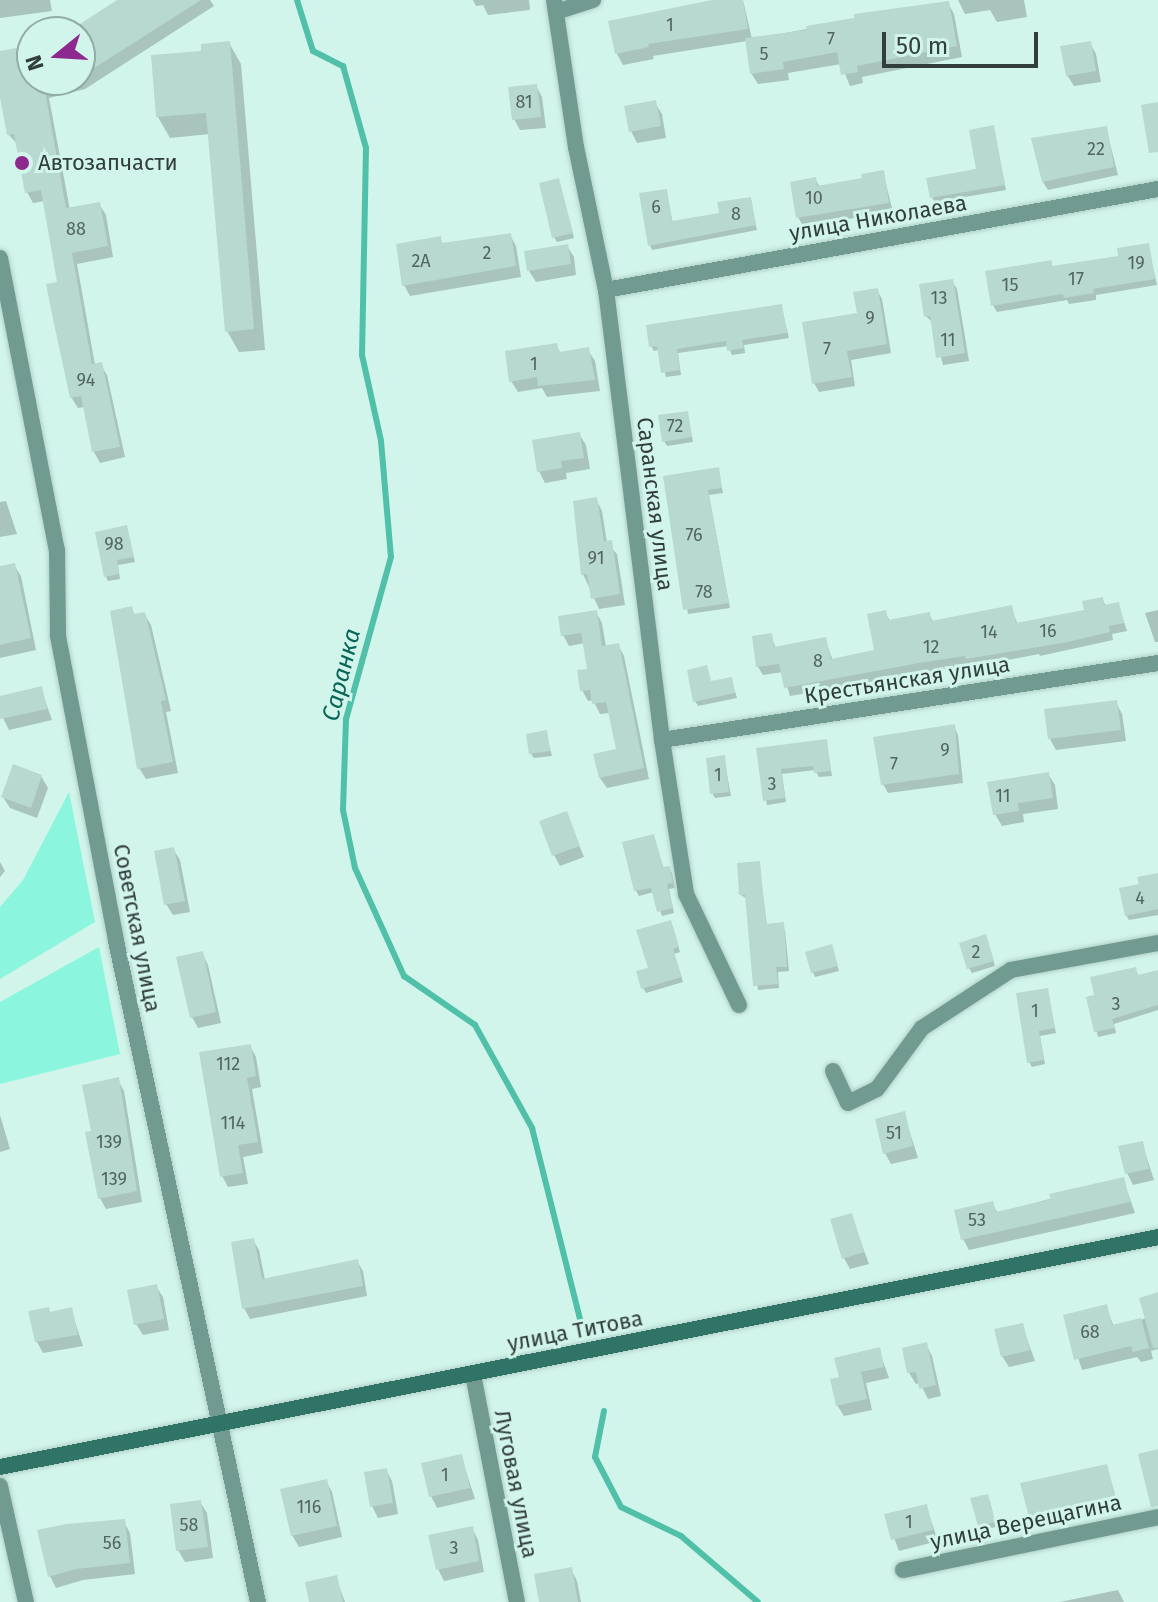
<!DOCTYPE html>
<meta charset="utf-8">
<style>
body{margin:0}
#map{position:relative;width:1158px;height:1602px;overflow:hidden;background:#d2f5eb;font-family:"Fira Sans",sans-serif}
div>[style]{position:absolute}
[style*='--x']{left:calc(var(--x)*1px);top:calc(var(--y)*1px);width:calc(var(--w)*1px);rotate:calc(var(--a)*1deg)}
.green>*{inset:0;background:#8bf5dd}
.shadow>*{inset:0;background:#0003}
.stream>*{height:6px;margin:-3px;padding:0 3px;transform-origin:3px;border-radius:3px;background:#50c0a9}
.building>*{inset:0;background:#b7d9d0}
.roads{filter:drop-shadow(0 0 2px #b2d0c8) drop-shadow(0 0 2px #b2d0c8)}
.street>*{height:16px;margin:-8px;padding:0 8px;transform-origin:8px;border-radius:8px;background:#719b91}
.secondary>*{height:16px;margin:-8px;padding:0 8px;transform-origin:8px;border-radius:8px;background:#2f7466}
.dots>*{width:22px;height:22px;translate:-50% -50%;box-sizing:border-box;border:4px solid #d2f5eb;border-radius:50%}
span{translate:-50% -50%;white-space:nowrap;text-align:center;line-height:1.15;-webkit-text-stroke:6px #d2f5eb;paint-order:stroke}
.number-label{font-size:18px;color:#526560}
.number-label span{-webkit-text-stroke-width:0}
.poi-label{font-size:22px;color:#313e3b}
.left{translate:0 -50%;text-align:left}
.street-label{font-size:22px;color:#313e3b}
.water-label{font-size:24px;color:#076657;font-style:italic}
.north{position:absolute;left:16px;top:16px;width:80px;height:80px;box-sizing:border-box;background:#d2f5eb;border:2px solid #92aca5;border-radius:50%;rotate:252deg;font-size:22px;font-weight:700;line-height:32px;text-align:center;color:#313e3b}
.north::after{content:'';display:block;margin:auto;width:28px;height:36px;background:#8d288e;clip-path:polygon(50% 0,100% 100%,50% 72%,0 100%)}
.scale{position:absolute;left:882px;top:32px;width:156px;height:36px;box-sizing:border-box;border:4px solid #313e3b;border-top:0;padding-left:10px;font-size:24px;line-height:28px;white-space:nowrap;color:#313e3b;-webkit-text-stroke:6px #d2f5eb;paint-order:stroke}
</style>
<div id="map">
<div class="green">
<i style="clip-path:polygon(69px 792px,95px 922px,0 979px,0 907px,23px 880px)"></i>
<i style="clip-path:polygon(99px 947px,120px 1054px,0 1084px,0 1002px)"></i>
</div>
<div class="shadow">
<i style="clip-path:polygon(0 0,50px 0,52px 11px,0 18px)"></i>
<i style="clip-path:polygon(121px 0,210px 0,214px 6px,85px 89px,49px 98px,70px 210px,99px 204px,106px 215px,113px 257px,77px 264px,95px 365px,100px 364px,107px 375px,125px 457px,100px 463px,94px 452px,85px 407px,78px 408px,71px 397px,59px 283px,45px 201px,33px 203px,27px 192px,18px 145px,9px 135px,0 86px,0 53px,32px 47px,32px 80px,80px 80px,80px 32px,71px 32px)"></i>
<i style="clip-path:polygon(473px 0,529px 0,530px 10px,488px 15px,483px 5px,476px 6px)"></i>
<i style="clip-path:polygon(726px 0,743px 0,752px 39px,948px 3px,954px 14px,962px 57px,862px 77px,863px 83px,850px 86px,841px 64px,788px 73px,789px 80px,758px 84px,751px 73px,747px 41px,653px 56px,654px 59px,623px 65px,617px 54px,611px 23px)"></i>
<i style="clip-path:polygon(958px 0,1024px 0,1027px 17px,997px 22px,990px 10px,965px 14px)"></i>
<i style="clip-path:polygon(229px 43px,241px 64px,265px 350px,239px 352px,227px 331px,210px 134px,170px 138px,158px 117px,153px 57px,203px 52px)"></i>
<i style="clip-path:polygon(1090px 43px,1096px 54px,1101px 82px,1074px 86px,1067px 75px)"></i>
<i style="clip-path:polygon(536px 86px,542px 97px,546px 128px,520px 130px,514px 119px)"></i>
<i style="clip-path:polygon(655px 103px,662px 114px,666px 138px,637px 143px,631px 131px)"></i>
<i style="clip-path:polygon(993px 127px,1006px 190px,935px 202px,932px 198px,979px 171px)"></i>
<i style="clip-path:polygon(1106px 128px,1118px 175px,1048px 190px,1043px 182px)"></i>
<i style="clip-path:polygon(883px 172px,893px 212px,803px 226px,798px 217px,815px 179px,820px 187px,864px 180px)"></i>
<i style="clip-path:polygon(558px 180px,574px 238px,557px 242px,554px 237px)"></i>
<i style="clip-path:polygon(666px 191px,673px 223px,721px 215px,750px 199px,757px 230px,652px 250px,650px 245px)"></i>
<i style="clip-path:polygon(510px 235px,516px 246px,521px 277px,410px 296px,404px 285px,440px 239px,444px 245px)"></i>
<i style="clip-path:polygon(1148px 245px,1157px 285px,1096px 295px,1096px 300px,1069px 304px,1067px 300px,997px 312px,993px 305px,1050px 262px,1054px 268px,1121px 257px)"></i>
<i style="clip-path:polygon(567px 246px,574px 257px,576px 275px,536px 282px,529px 271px)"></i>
<i style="clip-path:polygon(952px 281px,957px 289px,969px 361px,943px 365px,933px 323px,926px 316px)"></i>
<i style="clip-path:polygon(877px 290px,882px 299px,891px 353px,851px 360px,855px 386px,819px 392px,814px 383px)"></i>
<i style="clip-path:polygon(781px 306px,789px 338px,744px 345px,745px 353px,732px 355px,728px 346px,678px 353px,681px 375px,666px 377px,659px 350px,654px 351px,651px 346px)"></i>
<i style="clip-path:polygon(556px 345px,561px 354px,588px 350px,595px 361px,600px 391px,547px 397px,542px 388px,518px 392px,511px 381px)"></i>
<i style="clip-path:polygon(687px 413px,693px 442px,667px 446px,664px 441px)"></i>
<i style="clip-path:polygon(579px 434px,586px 445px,590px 469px,566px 473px,567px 479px,545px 483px,539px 471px)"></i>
<i style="clip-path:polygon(718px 470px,723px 493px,709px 495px,730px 608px,688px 614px,665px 478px)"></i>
<i style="clip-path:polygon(596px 499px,602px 511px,607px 543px,617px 554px,625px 605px,599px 609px,583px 574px)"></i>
<i style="clip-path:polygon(6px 501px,17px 534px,0 537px,0 502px)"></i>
<i style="clip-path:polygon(126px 528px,135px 562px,118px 565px,120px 579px,108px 581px,106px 577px)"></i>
<i style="clip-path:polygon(14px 565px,21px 576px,36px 650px,0 658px,0 568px)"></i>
<i style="clip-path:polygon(1102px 599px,1106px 606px,1118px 604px,1127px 631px,1112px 634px,1113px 640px,1040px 656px,1039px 654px,972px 667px,971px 664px,790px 696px,783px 672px,763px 675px,758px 667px,754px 638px,771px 635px,776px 649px,825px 639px,833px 661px,876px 652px,885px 613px,891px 622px,929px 614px,933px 622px,1011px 607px,1018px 625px,1086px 611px)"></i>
<i style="clip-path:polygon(131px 609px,136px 616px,144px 614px,151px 625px,171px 711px,166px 712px,178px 773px,146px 779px,139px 768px)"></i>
<i style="clip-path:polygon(1158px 610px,1158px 642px,1155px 642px,1145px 613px)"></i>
<i style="clip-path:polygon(596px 612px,602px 623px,606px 647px,618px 645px,624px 656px,649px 779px,607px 788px,600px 778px,619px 751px,610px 713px,600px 714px,593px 700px,588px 701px,582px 690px,589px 670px,585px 643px,569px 646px,563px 635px)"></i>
<i style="clip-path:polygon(706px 668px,711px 683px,731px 679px,737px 698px,698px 706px,695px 701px)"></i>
<i style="clip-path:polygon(41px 689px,52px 720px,9px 730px,3px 718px,0 698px)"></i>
<i style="clip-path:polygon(1116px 702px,1122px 714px,1126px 741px,1056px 750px,1050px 739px)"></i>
<i style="clip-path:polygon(954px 726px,958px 735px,963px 783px,888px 793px,883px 784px)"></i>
<i style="clip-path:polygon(546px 733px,552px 756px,534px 758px,531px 754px)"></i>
<i style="clip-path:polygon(826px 741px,832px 776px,819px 777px,815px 770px,782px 774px,786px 802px,767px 805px,758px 750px)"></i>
<i style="clip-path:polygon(724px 758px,731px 796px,715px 798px,712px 793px)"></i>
<i style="clip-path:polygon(1048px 774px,1055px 785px,1058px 809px,1023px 814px,1024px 822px,1002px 826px,995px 814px)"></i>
<i style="clip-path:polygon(41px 776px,48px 788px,37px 818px,10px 808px,3px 797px)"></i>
<i style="clip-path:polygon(566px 814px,584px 857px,560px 866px,554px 855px)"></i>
<i style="clip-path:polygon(653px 836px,664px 869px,669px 868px,672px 873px,675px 888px,669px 889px,674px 913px,662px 916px,654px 892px,639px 896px,636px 891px,624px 843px)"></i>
<i style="clip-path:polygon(173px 849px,180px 860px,190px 912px,173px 915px,166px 904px)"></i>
<i style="clip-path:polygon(0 862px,5px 871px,0 877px)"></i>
<i style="clip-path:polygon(759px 864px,767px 926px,782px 925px,785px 930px,789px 971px,778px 972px,779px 988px,758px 990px,747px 899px,741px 895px)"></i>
<i style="clip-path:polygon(1158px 875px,1158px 915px,1129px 920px,1126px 915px,1141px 885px)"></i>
<i style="clip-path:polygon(673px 927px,680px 952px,674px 954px,683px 982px,646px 993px,643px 988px,650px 969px)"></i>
<i style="clip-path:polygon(988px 942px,995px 966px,972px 973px,969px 968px)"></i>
<i style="clip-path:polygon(833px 952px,839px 971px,815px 977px,813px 972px)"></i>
<i style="clip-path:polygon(202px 953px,208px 965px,221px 1023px,198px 1028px,192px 1017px)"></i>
<i style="clip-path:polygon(1135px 969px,1139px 976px,1158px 973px,1158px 1010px,1114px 1024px,1116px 1033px,1098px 1037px,1088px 998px,1097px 996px)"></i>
<i style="clip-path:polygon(1047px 990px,1056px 1033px,1040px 1036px,1045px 1064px,1032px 1067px,1029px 1062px)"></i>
<i style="clip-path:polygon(250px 1046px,256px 1057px,261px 1087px,252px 1089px,263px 1153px,243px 1157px,248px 1184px,228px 1187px,222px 1176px)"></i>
<i style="clip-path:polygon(118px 1080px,124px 1091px,142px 1202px,106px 1209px,100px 1198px,93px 1133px)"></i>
<i style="clip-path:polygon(904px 1114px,918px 1158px,891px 1164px,885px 1153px)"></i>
<i style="clip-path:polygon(0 1115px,10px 1149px,0 1152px)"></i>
<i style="clip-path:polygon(1142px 1143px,1154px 1180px,1133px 1185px,1127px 1173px)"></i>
<i style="clip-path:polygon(1123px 1179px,1135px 1213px,969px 1250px,963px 1239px,992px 1204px,998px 1213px)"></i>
<i style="clip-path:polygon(851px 1215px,869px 1264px,850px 1269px,844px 1258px)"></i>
<i style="clip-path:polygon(253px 1240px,259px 1250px,265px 1280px,357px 1261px,363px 1271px,367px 1296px,250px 1319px,244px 1308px)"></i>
<i style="clip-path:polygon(156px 1286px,163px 1297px,169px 1330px,143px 1335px,136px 1324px)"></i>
<i style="clip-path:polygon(1158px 1294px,1158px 1349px,1151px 1351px,1153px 1359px,1141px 1362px,1137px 1357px,1082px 1370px,1065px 1316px,1106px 1306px,1114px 1327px,1147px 1318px)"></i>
<i style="clip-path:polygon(48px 1309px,51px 1314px,71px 1310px,83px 1346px,43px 1353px,37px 1342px,30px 1312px)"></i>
<i style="clip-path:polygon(1022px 1325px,1035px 1361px,1009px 1367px,1002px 1356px)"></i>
<i style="clip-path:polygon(926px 1344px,932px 1356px,941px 1396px,928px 1399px,920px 1383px,916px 1384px,909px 1373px)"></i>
<i style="clip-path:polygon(879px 1350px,889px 1378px,866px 1383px,872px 1410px,844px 1416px,837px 1405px,841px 1379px)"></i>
<i style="clip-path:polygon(461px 1456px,475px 1499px,437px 1508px,431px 1496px)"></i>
<i style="clip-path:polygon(1106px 1466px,1117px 1502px,1034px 1521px,1031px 1516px)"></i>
<i style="clip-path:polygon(386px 1470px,392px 1481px,398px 1514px,378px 1518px,372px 1506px)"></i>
<i style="clip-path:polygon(326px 1481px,332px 1492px,342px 1537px,299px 1547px,292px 1535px)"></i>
<i style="clip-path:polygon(990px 1501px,996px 1527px,982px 1530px,979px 1525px)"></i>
<i style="clip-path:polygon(200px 1502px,207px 1513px,213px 1558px,185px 1562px,178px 1550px)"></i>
<i style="clip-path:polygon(926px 1506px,938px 1541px,899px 1551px,886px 1516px)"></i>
<i style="clip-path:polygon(124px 1522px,130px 1533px,135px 1574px,83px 1580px,56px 1588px,50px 1576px)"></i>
<i style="clip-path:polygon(472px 1528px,478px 1540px,484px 1572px,444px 1581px,438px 1569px)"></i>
<i style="clip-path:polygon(571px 1569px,577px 1581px,581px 1602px,541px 1602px)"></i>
<i style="clip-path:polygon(336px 1578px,345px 1602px,311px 1602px)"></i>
<i style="clip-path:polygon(1118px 1590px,1124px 1602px,1060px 1602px)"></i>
</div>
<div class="stream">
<i style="--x:297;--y:0;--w:53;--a:72.6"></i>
<i style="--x:313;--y:51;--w:34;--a:27"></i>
<i style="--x:343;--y:66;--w:85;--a:74.3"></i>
<i style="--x:366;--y:148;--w:207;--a:91.1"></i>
<i style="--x:362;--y:355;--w:88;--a:77.5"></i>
<i style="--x:381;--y:441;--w:116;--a:85.1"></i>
<i style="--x:391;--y:557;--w:168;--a:105.5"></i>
<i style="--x:346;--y:719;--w:91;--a:91.9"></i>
<i style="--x:343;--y:810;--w:59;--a:78.3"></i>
<i style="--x:355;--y:868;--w:119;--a:65.6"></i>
<i style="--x:404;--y:976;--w:86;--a:34.6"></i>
<i style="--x:475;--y:1025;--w:118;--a:61"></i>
<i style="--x:532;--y:1128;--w:197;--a:75.9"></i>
<i style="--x:604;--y:1411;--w:47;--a:101.1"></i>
<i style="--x:595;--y:1457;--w:56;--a:62.5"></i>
<i style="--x:621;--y:1507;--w:67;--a:25.8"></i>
<i style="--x:681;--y:1536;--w:101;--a:40.6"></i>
</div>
<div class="building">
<i style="clip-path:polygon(117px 0,201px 0,80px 77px,80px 24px)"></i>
<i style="clip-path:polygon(712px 0,743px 0,748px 29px,648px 44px,649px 47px,615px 54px,608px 21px)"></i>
<i style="clip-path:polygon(949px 1px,957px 46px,857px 66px,858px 72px,841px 75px,837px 52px,783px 62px,784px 69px,750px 74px,745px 38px,807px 30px,806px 26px,854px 18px,854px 14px)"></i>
<i style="clip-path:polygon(230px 41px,254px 329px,225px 332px,206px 113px,156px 117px,151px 55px,201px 51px,201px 44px)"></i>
<i style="clip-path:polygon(1091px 41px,1096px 71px,1066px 76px,1060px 46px)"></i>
<i style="clip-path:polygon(32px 45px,32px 80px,43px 80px,66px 208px,100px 202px,108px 246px,72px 253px,92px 364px,102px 362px,120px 447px,92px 452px,81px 396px,70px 398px,52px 314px,46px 284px,57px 282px,41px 190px,25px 193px,14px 134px,7px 135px,0 97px,0 51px)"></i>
<i style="clip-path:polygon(537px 84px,541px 117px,512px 120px,508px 87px)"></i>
<i style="clip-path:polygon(656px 100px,661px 126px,629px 132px,624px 106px)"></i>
<i style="clip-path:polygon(1158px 102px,1158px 152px,1149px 153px,1141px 105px)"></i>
<i style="clip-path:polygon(994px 125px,1005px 185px,930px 198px,926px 178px,976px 169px,969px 130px)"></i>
<i style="clip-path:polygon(1107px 126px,1114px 167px,1042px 182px,1031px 138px)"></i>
<i style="clip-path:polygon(884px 170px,889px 203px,796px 218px,790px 182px,816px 177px,817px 186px,862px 178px,861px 174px)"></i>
<i style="clip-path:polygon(559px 178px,573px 233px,552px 238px,539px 183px)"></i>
<i style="clip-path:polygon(667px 189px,672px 221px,719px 213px,717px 202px,751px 197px,756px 225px,648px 246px,639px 193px)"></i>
<i style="clip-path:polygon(511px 233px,516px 266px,402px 286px,396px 244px,441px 236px,442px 243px)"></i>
<i style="clip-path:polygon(1149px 243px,1155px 279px,1093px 289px,1094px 293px,1064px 298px,1063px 294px,991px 306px,985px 271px,1052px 260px,1052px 266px,1118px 256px,1117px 248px)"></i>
<i style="clip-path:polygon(568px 244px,571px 264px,527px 271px,524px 251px)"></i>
<i style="clip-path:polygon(953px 279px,965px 353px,936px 358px,930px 316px,924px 317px,919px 284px)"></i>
<i style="clip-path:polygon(878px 288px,887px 344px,847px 351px,852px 377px,812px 384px,802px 322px,857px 313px,853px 292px)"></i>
<i style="clip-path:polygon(782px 304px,787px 333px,742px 340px,744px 348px,727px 351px,726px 341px,677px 349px,680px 370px,661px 373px,657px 346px,649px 347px,646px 325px)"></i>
<i style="clip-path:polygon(557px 343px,559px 352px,589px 347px,595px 380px,538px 386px,537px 377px,509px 382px,505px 351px)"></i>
<i style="clip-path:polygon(688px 411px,692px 437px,662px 442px,658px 415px)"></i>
<i style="clip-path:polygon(580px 432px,584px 458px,561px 461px,562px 468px,537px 472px,532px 440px)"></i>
<i style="clip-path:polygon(719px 467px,722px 488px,708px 490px,729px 603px,683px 610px,663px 476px)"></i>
<i style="clip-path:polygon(597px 497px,604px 541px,612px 540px,620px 594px,591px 599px,587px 574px,581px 575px,573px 501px)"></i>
<i style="clip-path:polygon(127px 525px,134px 557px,117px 560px,119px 574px,104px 577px,95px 532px)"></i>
<i style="clip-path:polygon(15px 563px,31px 638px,0 645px,0 566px)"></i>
<i style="clip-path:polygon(1103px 597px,1104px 605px,1119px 602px,1124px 623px,1109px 626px,1110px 632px,1068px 642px,966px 659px,965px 656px,919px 663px,784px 688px,779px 664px,756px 667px,752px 636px,772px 633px,774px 647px,826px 637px,831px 659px,874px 650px,867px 614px,886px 610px,888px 620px,930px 612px,931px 621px,1012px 605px,1016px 623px,1084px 610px,1082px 601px)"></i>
<i style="clip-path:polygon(132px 606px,134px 614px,145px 612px,166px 700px,161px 701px,173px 762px,137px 769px,110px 611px)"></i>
<i style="clip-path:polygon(597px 610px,602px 646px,619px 643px,644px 768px,599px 778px,593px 754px,616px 749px,606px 702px,592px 704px,590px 690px,580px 691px,577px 670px,587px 669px,581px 633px,561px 636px,558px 616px)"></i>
<i style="clip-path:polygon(707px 665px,711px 681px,732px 677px,735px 693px,693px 702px,687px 670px)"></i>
<i style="clip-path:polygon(42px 686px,47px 709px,0 719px,0 696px)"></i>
<i style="clip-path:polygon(1117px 700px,1121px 730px,1048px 739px,1044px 709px)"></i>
<i style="clip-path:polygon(955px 724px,959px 774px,881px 785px,873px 737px)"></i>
<i style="clip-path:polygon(547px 730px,550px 751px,529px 754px,526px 734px)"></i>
<i style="clip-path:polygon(827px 739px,831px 771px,814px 773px,813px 766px,781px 769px,785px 798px,763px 801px,756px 748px)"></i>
<i style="clip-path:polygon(725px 755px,729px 792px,710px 794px,706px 758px)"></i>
<i style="clip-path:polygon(13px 764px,42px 775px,31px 808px,1px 797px)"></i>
<i style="clip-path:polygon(1049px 772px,1053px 798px,1018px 803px,1019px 811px,993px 815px,987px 782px)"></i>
<i style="clip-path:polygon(567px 811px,580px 846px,552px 856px,539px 821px)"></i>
<i style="clip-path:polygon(654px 834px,663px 867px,670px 866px,673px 883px,667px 884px,673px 908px,657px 912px,651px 888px,634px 891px,622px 842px)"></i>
<i style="clip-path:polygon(174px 847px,185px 901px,164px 905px,154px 851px)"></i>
<i style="clip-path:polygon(760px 861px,766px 924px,784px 922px,787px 967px,776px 967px,778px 984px,753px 986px,745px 895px,739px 895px,737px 863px)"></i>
<i style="clip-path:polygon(1158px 873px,1158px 909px,1125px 916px,1119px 888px,1139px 884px,1137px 877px)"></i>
<i style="clip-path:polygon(671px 920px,679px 947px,673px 949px,682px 977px,641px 989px,636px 971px,648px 968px,636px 930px)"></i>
<i style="clip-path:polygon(986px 934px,994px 961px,967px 969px,959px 943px)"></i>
<i style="clip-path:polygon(832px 944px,838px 966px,811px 973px,805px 952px)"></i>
<i style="clip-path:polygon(203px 951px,216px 1012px,190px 1018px,176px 957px)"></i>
<i style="clip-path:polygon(1136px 967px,1138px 975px,1158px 970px,1158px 1005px,1112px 1019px,1115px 1028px,1094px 1032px,1086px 997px,1094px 995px,1090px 977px)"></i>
<i style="clip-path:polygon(1048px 988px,1055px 1028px,1039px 1031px,1044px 1060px,1027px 1063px,1016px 993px)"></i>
<i style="clip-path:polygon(251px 1044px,256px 1076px,247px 1078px,258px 1142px,238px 1145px,243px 1173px,220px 1177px,199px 1052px)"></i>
<i style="clip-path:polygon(119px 1077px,137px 1191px,98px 1199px,85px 1132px,91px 1131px,82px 1085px)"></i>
<i style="clip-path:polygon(905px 1111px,913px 1146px,883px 1154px,875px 1119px)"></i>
<i style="clip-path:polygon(1143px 1141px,1149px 1169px,1125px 1174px,1118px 1146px)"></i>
<i style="clip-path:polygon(1124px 1177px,1130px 1202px,961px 1240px,954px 1210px,993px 1201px,996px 1212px,1051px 1199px,1049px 1194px)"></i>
<i style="clip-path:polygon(852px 1213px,864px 1252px,842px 1259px,830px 1219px)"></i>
<i style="clip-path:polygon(254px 1238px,262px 1279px,358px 1259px,363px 1286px,242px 1309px,231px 1242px)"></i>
<i style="clip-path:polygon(157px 1284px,164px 1319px,134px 1325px,127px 1290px)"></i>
<i style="clip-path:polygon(1158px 1292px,1158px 1348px,1153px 1348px,1139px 1298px)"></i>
<i style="clip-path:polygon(1107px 1304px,1112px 1325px,1141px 1318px,1149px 1348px,1133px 1352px,1131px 1346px,1074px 1360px,1063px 1315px)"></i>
<i style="clip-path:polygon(49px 1307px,50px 1312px,72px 1307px,78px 1335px,35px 1342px,28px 1311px)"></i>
<i style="clip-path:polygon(1023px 1323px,1030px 1350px,1001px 1357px,994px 1329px)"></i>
<i style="clip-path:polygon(927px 1342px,936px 1385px,919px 1389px,916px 1372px,907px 1373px,902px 1348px)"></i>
<i style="clip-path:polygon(880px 1347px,884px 1367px,861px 1372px,867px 1399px,836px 1406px,830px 1379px,839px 1377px,834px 1358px)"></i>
<i style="clip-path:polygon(1158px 1449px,1158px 1506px,1151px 1507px,1138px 1454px)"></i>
<i style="clip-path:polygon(462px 1454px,470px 1488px,429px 1497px,421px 1463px)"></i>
<i style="clip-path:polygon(1107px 1464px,1116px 1498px,1029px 1517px,1020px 1483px)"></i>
<i style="clip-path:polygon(387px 1468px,393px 1503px,370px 1507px,364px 1472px)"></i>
<i style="clip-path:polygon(327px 1479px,337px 1526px,291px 1536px,280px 1489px)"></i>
<i style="clip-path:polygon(988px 1494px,995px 1522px,978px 1526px,970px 1498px)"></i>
<i style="clip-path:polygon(201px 1500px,208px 1547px,176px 1551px,170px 1504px)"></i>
<i style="clip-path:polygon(927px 1504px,933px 1530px,891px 1540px,884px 1514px)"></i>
<i style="clip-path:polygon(125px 1519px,130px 1563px,76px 1569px,48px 1577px,37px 1530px,66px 1524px)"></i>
<i style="clip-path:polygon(473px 1526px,479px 1561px,436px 1570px,428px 1535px)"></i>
<i style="clip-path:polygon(572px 1567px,578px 1602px,539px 1602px,534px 1574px)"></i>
<i style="clip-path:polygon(337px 1575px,343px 1602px,309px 1602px,305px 1582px)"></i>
</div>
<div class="roads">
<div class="street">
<i style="--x:554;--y:0;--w:149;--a:81.5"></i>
<i style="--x:576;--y:147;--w:146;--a:78.2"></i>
<i style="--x:606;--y:290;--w:453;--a:82.9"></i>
<i style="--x:662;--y:740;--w:156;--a:81.1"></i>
<i style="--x:686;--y:894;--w:123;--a:64.5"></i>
<i style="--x:556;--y:12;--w:39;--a:-18"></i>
<i style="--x:0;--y:258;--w:298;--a:79"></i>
<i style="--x:57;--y:550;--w:86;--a:89.3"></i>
<i style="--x:58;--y:636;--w:310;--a:79.2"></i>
<i style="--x:116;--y:941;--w:676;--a:77.88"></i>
<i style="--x:606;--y:290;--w:561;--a:-10.37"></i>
<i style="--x:662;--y:740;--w:502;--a:-8.82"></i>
<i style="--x:833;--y:1071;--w:35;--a:65"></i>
<i style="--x:848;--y:1103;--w:32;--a:-26"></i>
<i style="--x:877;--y:1089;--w:76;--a:-53.6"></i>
<i style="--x:922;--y:1028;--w:106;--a:-33.1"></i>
<i style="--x:1011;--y:970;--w:149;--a:-10.4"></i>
<i style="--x:473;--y:1374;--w:232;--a:79.1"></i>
<i style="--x:0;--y:1486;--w:119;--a:77.4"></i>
<i style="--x:903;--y:1570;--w:260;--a:-11.7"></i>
</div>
<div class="secondary">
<i style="--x:0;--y:1467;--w:1181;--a:-11.23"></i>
</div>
</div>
<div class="dots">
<i style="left:22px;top:163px;background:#8d288e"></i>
</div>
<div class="number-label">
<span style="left:670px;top:25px">1</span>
<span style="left:831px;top:39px">7</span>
<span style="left:764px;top:54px">5</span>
<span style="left:524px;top:102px">81</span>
<span style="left:1096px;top:149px">22</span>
<span style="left:814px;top:198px">10</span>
<span style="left:656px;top:207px">6</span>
<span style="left:736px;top:214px">8</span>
<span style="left:76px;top:229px">88</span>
<span style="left:487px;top:253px">2</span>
<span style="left:421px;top:261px">2А</span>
<span style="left:1136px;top:263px">19</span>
<span style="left:1076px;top:279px">17</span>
<span style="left:1010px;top:285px">15</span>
<span style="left:939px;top:298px">13</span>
<span style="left:870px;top:318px">9</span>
<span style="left:948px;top:340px">11</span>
<span style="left:827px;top:349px">7</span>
<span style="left:534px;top:364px">1</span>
<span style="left:86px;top:380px">94</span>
<span style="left:675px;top:426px">72</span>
<span style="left:694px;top:535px">76</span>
<span style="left:114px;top:544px">98</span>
<span style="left:596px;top:558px">91</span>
<span style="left:704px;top:592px">78</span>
<span style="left:1048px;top:631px">16</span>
<span style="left:989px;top:632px">14</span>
<span style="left:931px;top:647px">12</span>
<span style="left:818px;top:661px">8</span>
<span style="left:945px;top:750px">9</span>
<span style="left:894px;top:764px">7</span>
<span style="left:718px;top:775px">1</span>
<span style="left:772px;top:784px">3</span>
<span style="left:1003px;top:796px">11</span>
<span style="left:1140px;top:898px">4</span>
<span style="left:976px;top:952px">2</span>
<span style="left:1116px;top:1004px">3</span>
<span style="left:1035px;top:1011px">1</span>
<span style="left:228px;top:1064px">112</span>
<span style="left:233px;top:1123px">114</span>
<span style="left:894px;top:1133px">51</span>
<span style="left:109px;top:1142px">139</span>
<span style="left:114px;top:1179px">139</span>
<span style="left:977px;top:1220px">53</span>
<span style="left:1090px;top:1332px">68</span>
<span style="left:445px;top:1475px">1</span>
<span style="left:309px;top:1507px">116</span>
<span style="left:909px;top:1522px">1</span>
<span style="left:189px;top:1525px">58</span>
<span style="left:112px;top:1543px">56</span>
<span style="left:454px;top:1548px">3</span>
</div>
<div class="poi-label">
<span class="left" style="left:38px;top:163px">Автозапчасти</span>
</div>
<div class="street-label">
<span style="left:878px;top:218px;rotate:-10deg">улица Николаева</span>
<span style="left:655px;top:504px;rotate:83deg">Саранская улица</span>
<span style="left:907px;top:680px;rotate:-9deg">Крестьянская улица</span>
<span style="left:137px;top:928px;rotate:79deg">Советская улица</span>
<span style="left:575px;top:1331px;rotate:-11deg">улица Титова</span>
<span style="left:516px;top:1484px;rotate:79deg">Луговая улица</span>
<span style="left:1026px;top:1522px;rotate:-12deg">улица Верещагина</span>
</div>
<div class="water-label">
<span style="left:342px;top:675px;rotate:-76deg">Саранка</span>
</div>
<div class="north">N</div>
<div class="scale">50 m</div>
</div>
